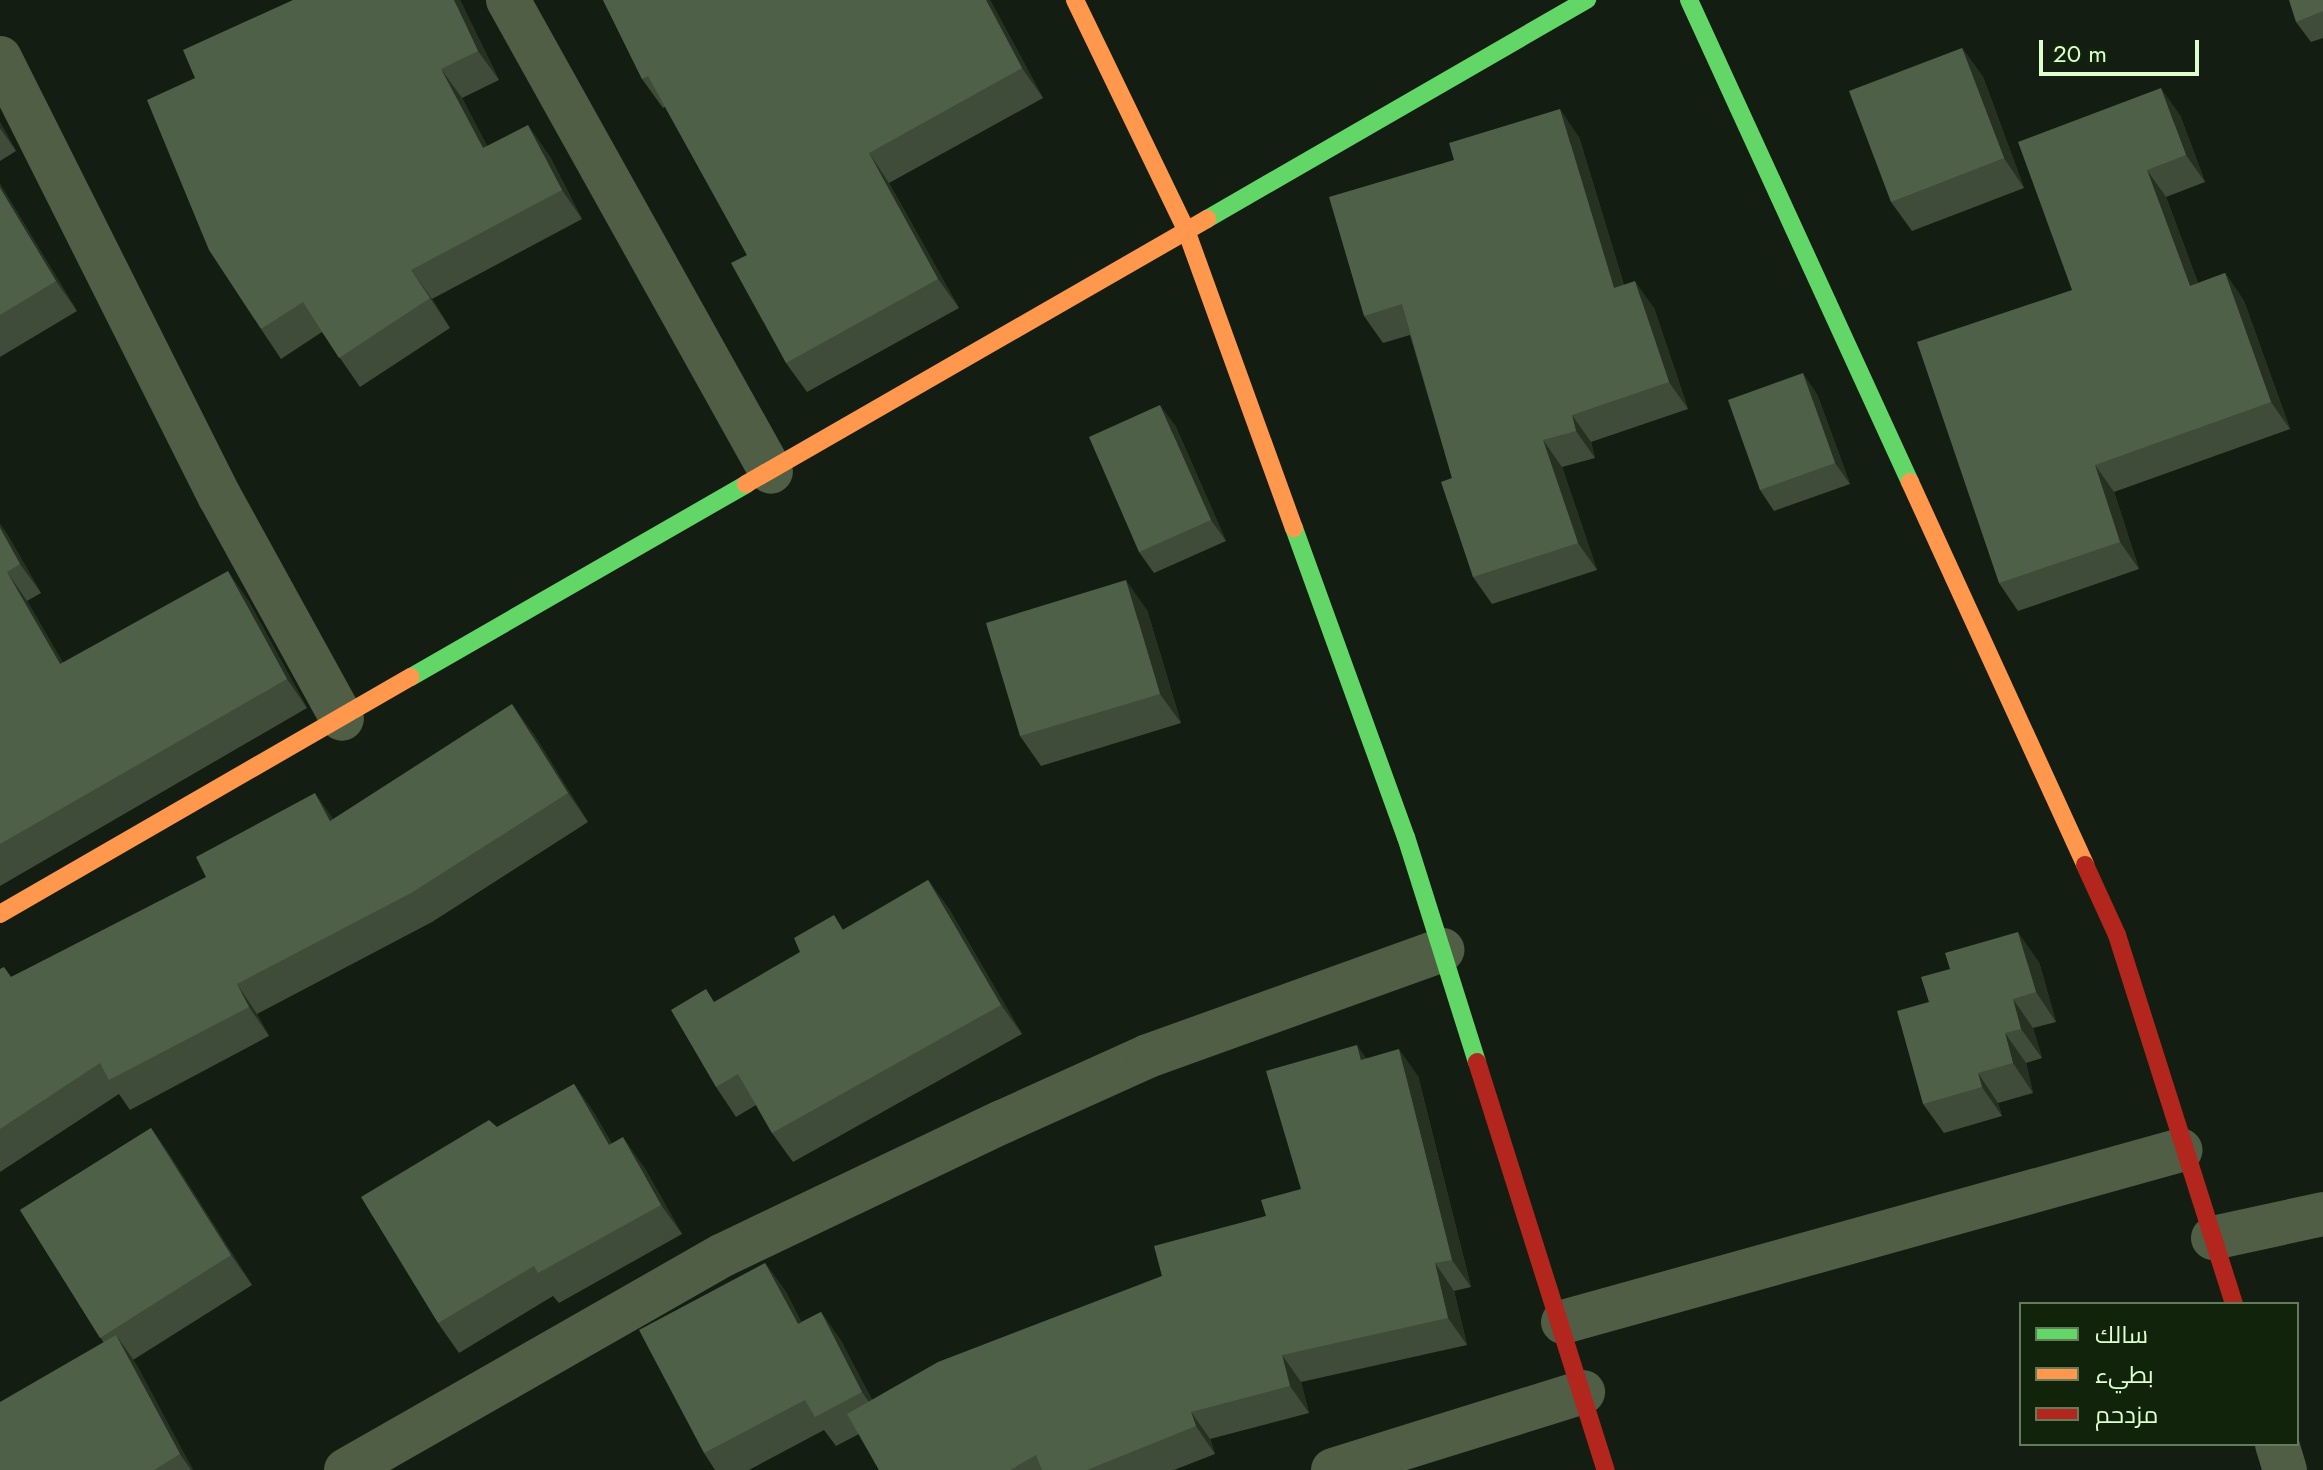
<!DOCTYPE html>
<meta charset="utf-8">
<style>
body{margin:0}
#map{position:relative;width:2323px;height:1470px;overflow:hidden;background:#141d11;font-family:Jost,Cairo,sans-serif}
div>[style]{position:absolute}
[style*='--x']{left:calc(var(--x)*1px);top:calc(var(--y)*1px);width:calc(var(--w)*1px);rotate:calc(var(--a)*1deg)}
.street>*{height:44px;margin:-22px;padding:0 22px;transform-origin:22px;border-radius:22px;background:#4f5e44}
.fast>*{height:18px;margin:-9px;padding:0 9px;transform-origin:9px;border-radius:9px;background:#63d668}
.slow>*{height:18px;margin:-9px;padding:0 9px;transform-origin:9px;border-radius:9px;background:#ff974d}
.jam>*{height:18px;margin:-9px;padding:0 9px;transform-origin:9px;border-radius:9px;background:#b3261e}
.wall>*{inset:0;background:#3e4c39}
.shaded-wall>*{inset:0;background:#263122}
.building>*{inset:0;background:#4f6049}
span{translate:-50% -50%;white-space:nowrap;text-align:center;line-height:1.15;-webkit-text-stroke:8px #11230b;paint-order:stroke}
.legend{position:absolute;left:2019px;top:1302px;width:280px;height:144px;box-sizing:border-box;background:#11230b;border:2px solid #637b59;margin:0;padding:10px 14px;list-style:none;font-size:24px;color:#ddffcd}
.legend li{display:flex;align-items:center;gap:16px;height:40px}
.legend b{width:40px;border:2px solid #637b59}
.scale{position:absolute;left:2039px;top:40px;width:160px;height:36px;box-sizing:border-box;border:4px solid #ddffcd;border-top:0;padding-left:10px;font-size:24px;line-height:28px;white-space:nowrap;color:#ddffcd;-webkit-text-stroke:6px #11230b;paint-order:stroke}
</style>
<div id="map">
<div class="street">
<i style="--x:508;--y:0;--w:540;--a:60.87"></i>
<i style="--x:0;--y:58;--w:491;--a:63.4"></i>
<i style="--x:220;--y:497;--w:253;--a:61.2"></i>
<i style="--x:2213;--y:1238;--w:113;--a:-12.3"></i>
<i style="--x:1563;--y:1322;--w:641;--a:-15.55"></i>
<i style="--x:2277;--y:1444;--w:27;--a:73"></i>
<i style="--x:346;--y:1470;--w:434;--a:-29.7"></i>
<i style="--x:723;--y:1255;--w:309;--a:-25.5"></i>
<i style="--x:1002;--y:1122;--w:160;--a:-24.3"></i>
<i style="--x:1148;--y:1056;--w:313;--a:-19.8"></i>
<i style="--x:1333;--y:1470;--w:262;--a:-17.3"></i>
</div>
<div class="fast">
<i style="--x:1689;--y:0;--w:530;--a:65.37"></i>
<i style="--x:1207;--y:219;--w:439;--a:-30"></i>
<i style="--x:1294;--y:528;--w:329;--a:70.1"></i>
<i style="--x:1406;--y:837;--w:236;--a:72.5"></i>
<i style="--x:411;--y:677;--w:387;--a:-29.9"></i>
</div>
<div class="slow">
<i style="--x:1075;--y:0;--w:255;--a:64.2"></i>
<i style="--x:1186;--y:230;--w:317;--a:70.1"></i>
<i style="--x:1910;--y:482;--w:421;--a:65.4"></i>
<i style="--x:746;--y:484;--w:532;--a:-29.89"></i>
<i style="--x:0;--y:914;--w:474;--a:-30"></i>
</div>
<div class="jam">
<i style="--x:2085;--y:865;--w:77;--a:65.4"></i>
<i style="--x:2117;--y:935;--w:387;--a:72.4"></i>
<i style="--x:1477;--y:1062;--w:428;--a:72.5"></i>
</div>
<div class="wall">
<i style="clip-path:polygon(460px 0,499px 80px,462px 98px,487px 146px,549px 155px,582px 219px,432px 299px,450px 328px,360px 387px,322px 332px,281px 359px,261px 329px)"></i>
<i style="clip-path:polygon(603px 0,990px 0,1043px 98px,889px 183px,959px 308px,807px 392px,786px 363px,747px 255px,665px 107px,663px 108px,642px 79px)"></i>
<i style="clip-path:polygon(2323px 0,2323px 38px,2311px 42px,2296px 22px)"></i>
<i style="clip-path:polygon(1962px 48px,1983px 77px,2024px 188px,1912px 231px,1891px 202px)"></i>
<i style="clip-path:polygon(2180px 115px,2205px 182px,2166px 197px,2198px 283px,2225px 273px,2244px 301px,2290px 429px,2114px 492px,2139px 569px,2018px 611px,1999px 583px,2072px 290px)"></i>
<i style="clip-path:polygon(0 122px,16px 151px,0 161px)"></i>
<i style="clip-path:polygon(1579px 137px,1624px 285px,1654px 308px,1688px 409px,1591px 442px,1595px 458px,1562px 467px,1597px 570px,1492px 604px,1473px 577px,1452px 478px,1410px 335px,1383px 343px,1364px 316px)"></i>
<i style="clip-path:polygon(0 184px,77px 311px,0 357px)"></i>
<i style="clip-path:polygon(1817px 394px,1850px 484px,1774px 511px,1760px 490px)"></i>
<i style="clip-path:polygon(1175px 425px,1226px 541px,1154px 573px,1139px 552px)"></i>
<i style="clip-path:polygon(0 524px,7px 534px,41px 593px,27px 601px,63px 663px,248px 600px,307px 708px,0 886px)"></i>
<i style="clip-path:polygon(1147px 610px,1181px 723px,1041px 766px,1020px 736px)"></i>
<i style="clip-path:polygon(533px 733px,588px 822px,432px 922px,257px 1014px,269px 1036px,130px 1110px,119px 1094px,0 1172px,0 969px,11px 977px,334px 819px)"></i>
<i style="clip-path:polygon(928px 880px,949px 909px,1022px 1034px,793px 1162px,772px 1133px,756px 1105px,736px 1117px,716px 1087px,715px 1002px,844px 929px)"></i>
<i style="clip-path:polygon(2039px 962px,2056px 1022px,2033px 1028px,2042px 1058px,2026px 1063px,2033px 1093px,1998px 1103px,2002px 1116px,1944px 1133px,1923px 1104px,1929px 1002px,1950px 969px)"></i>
<i style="clip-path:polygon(1366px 1058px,1418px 1076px,1471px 1287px,1454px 1291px,1467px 1345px,1301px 1382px,1309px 1413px,1210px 1439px,1215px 1454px,1174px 1470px,879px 1470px,859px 1434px,836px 1446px,824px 1430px,749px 1470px,715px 1470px,704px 1453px,765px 1263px,786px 1292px,801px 1322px,821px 1312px,841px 1341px,872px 1400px,1162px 1276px,1266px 1216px,1301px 1189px)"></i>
<i style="clip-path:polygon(574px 1084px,594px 1113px,612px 1144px,644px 1167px,682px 1234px,559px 1303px,553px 1296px,459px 1353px,438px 1323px,497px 1127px)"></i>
<i style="clip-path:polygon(151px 1128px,171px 1157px,252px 1285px,133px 1360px,193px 1470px,0 1470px,104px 1343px,20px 1210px)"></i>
</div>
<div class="shaded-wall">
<i style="clip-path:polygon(454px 0,460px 0,499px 80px,478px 51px)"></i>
<i style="clip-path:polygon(986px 0,990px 0,1043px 98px,1022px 68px)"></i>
<i style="clip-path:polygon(1962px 48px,1983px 77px,2024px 188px,2004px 158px)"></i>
<i style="clip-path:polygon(441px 69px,462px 98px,504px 178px,483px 148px)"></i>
<i style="clip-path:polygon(2161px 88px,2180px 115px,2205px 182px,2186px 155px)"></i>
<i style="clip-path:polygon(1560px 109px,1579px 137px,1633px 315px,1614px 288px)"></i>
<i style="clip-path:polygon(0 122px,16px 151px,0 128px)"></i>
<i style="clip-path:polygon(528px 125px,549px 155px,582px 219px,562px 190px)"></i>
<i style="clip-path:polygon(869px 153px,889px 183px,959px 308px,938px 279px)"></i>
<i style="clip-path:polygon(2147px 170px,2166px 197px,2209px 313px,2190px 286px)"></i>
<i style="clip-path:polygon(0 184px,77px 311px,56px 281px,0 188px)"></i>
<i style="clip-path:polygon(411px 270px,432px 299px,450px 328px,430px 298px)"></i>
<i style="clip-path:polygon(2225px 273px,2244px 301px,2290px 429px,2271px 402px)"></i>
<i style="clip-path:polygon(1635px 281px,1654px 308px,1688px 409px,1669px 382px)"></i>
<i style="clip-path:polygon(1803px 373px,1817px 394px,1850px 484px,1835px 463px)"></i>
<i style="clip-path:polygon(1160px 405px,1175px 425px,1226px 541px,1211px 520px)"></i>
<i style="clip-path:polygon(1572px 415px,1591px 442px,1595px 458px,1576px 431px)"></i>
<i style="clip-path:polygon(1543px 440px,1562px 467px,1597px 570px,1578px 543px)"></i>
<i style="clip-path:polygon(2095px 465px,2114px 492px,2139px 569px,2120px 542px)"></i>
<i style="clip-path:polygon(0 524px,7px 534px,41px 593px,20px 564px,0 528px)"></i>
<i style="clip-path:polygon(228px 571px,248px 600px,307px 708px,287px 679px)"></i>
<i style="clip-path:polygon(7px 572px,27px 601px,81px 694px,60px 664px)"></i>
<i style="clip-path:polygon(1126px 580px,1147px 610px,1181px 723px,1160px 694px)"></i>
<i style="clip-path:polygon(512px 704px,533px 733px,588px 822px,568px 793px)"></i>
<i style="clip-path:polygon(315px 793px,336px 823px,330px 821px)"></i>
<i style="clip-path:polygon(928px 880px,949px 909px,1022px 1034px,1001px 1005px)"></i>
<i style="clip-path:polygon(2018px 932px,2039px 962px,2056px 1022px,2036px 992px)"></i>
<i style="clip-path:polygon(237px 984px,257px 1014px,269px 1036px,249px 1007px)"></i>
<i style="clip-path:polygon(2013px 999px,2033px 1028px,2042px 1058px,2021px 1029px)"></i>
<i style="clip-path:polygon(2005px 1033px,2026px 1063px,2033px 1093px,2013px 1063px)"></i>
<i style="clip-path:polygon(1357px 1045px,1376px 1072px,1361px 1060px)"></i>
<i style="clip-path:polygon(1399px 1049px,1418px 1076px,1471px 1287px,1452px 1260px)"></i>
<i style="clip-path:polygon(1978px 1073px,1998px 1103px,2002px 1116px,1982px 1087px)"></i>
<i style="clip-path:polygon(574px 1084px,594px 1113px,630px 1175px,609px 1145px)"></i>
<i style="clip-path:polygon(151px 1128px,171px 1157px,252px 1285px,231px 1255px)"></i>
<i style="clip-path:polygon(623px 1137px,644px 1167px,682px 1234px,661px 1205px)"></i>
<i style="clip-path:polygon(765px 1263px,786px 1292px,818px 1354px,798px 1324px)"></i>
<i style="clip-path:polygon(1435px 1263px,1454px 1291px,1467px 1345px,1448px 1318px)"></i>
<i style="clip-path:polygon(821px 1312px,841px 1341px,883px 1422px,862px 1392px)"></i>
<i style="clip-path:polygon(116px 1335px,137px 1365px,193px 1470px,191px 1470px,180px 1454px)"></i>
<i style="clip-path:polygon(1282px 1355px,1301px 1382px,1309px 1413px,1290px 1386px)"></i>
<i style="clip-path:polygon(1191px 1412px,1210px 1439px,1215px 1454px,1196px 1426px)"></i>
</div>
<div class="building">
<i style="clip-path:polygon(293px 0,454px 0,478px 51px,441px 69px,483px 148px,528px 125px,562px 190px,411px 270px,430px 298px,339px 358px,303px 302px,261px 329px,209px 250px,147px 100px,195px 78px,183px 50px)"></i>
<i style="clip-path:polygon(603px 0,986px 0,1022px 68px,869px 153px,938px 279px,786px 363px,731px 263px,747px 255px,648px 76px,642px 79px)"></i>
<i style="clip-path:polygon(2289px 0,2323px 0,2323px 11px,2296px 22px)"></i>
<i style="clip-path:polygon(1962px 48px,2004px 158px,1891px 202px,1849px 91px)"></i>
<i style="clip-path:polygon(2161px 88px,2186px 155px,2147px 170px,2190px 286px,2225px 273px,2271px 402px,2095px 465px,2120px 542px,1999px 583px,1917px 342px,2072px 290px,2018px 142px)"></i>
<i style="clip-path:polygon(1560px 109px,1614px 288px,1635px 281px,1669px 382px,1572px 415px,1576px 431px,1543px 440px,1578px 543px,1473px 577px,1441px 482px,1452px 478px,1402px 304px,1364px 316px,1329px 197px,1454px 160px,1449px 143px)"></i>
<i style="clip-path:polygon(0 188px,56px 281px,0 315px)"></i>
<i style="clip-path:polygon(1803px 373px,1835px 463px,1760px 490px,1728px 400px)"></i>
<i style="clip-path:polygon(1160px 405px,1211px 520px,1139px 552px,1089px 437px)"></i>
<i style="clip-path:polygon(0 528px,20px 564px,7px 572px,60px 664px,228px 571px,287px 679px,0 844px)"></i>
<i style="clip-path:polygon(1126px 580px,1160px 694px,1020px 736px,986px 623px)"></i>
<i style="clip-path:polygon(512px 704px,568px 793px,411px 893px,237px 984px,249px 1007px,109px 1080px,100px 1063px,0 1129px,0 969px,4px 967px,11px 977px,206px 877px,196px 857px,315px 793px,330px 821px)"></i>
<i style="clip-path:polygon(928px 880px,1001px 1005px,772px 1133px,738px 1074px,716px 1087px,671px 1010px,706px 989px,714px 1002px,800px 952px,794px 938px,834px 915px,843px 930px)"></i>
<i style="clip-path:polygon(2018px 932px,2036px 992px,2013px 999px,2021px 1029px,2005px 1033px,2013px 1063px,1978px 1073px,1982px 1087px,1923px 1104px,1897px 1011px,1929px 1002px,1921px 977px,1950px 969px,1945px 953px)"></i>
<i style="clip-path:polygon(1357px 1045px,1361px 1060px,1399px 1049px,1452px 1260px,1435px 1263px,1448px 1318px,1282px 1355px,1290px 1386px,1191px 1412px,1196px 1426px,1087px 1470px,1042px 1470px,1036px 1455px,1010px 1470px,879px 1470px,847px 1414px,938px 1362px,1162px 1276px,1154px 1246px,1266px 1216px,1261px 1200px,1301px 1189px,1266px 1071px)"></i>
<i style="clip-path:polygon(574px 1084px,609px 1145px,623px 1137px,661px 1205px,538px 1273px,534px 1266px,438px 1323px,361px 1197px,489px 1120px,497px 1127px)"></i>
<i style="clip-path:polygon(151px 1128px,231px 1255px,100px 1338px,20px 1210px)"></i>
<i style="clip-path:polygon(765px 1263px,798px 1324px,821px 1312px,862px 1392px,815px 1417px,805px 1400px,704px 1453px,639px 1330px)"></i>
<i style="clip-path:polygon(116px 1335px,180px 1454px,154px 1470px,0 1470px,0 1402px)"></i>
</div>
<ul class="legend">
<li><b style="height:10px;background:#63d668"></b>سالك</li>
<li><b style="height:10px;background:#ff974d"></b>بطيء</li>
<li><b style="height:10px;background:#b3261e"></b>مزدحم</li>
</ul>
<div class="scale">20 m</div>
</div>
